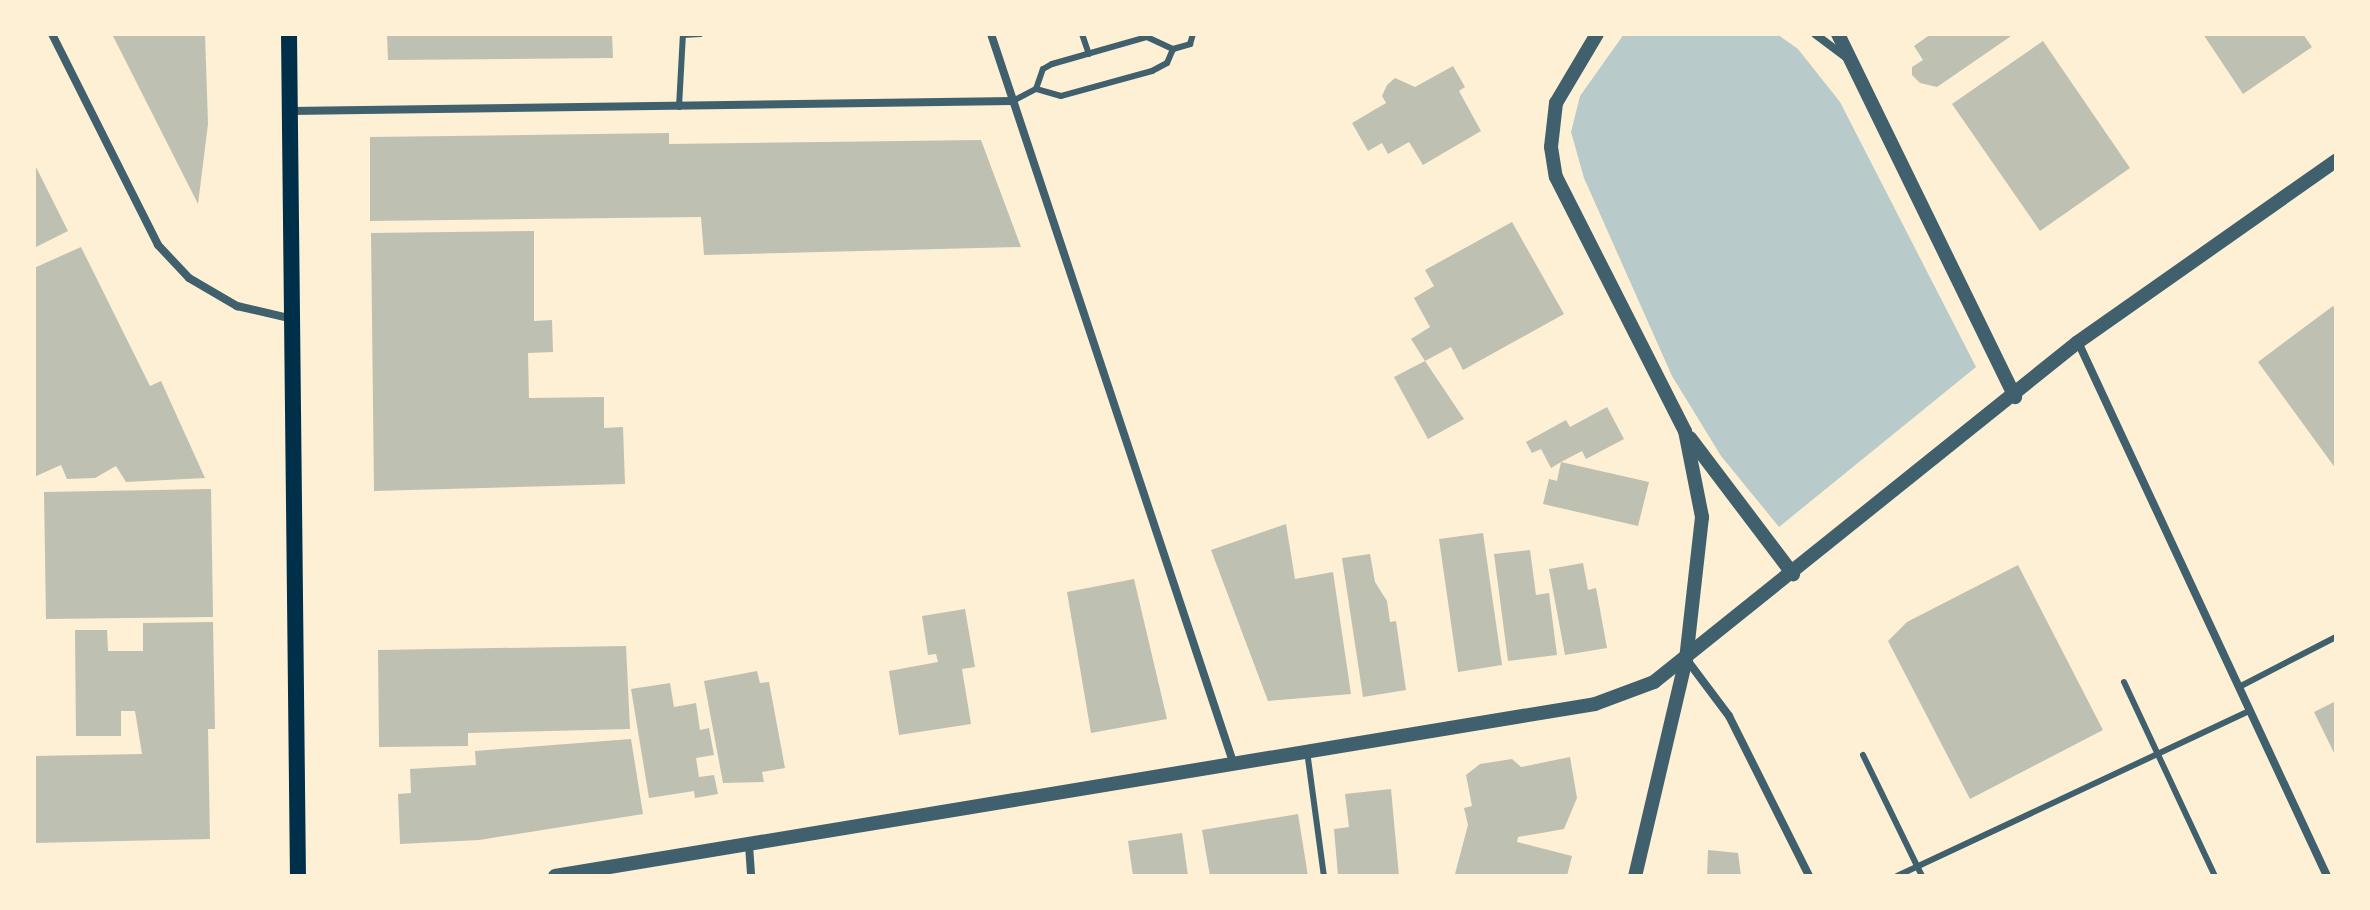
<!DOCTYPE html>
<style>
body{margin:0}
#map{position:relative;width:2370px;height:910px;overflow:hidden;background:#fdf0d5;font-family:Poppins,sans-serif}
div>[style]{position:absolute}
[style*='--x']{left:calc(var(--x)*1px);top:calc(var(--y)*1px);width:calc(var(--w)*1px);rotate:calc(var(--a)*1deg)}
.green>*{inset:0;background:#b9caca}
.building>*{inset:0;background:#bec0b2}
.service>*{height:6px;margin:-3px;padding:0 3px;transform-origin:3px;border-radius:3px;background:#3f606c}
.minor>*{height:8px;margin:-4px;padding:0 4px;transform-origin:4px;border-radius:4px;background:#3f606c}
.tertiary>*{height:14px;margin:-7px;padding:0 7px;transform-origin:7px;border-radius:7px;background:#3f606c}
.secondary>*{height:16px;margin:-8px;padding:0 8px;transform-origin:8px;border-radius:8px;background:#003049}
span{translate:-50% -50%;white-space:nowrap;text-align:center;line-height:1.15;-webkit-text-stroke:8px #fdf0d5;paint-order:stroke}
.frame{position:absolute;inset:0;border:36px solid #fdf0d5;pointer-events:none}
</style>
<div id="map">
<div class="green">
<i style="clip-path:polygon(1624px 34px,1777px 34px,1798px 49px,1840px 102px,1976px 367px,1779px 527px,1721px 456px,1672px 376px,1584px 178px,1571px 132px,1580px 96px)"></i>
</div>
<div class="building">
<i style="clip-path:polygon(112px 34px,205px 34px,208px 124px,198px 204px)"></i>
<i style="clip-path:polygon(387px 34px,612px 34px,613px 58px,388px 60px)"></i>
<i style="clip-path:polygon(1931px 34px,2014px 34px,1937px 87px,1920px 83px,1912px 75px,1912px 67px,1923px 60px,1914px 46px)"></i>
<i style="clip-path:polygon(2203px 34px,2303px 34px,2312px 47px,2243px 94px)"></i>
<i style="clip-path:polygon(2043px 41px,2130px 168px,2040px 231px,1952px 104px)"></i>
<i style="clip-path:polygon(1453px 66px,1465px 87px,1459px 91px,1481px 131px,1423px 165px,1409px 142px,1388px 154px,1382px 143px,1368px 151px,1352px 123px,1386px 103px,1382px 96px,1387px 85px,1395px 78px,1415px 87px)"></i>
<i style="clip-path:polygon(669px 133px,669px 144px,981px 140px,1021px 247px,704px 255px,701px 217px,370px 221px,370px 137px)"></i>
<i style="clip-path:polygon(34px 163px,68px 231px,34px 248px)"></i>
<i style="clip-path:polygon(1512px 222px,1564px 314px,1463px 370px,1451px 347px,1425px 361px,1411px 339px,1430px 327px,1414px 298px,1434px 286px,1425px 270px)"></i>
<i style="clip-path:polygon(534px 231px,534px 321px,552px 320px,553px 352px,528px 353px,529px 398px,604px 397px,604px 428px,623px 427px,625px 484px,374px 491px,371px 233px)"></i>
<i style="clip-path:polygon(81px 247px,150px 386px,161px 381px,205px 478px,126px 482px,116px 466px,95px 478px,67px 479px,61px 465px,34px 477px,34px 268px)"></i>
<i style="clip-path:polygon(2333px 306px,2336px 310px,2336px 469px,2258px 362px)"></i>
<i style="clip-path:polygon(1425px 361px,1464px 419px,1428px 439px,1394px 377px)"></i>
<i style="clip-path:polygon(1607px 407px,1624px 439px,1586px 459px,1582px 451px,1561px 462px,1649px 482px,1638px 526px,1543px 504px,1549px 479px,1557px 481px,1561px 462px,1551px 468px,1541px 449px,1532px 453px,1526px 442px,1566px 420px,1570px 427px)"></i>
<i style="clip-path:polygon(211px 489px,213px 617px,46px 619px,44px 492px)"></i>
<i style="clip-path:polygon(1286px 524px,1295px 579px,1333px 572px,1351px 694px,1268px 701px,1211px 550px)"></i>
<i style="clip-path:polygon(1483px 533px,1502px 665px,1458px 672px,1439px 539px)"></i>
<i style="clip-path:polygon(1530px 550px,1536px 595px,1549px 593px,1557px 655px,1508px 661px,1494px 554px)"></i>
<i style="clip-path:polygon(1370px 554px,1375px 582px,1387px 601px,1390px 622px,1396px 621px,1406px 690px,1363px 697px,1342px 558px)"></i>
<i style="clip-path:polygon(1583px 563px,1588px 590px,1596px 588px,1607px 648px,1565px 655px,1549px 569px)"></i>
<i style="clip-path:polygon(2018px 565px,2103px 730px,1970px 799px,1888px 641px,1907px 622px)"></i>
<i style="clip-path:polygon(1134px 579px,1167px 719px,1091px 733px,1067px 592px)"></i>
<i style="clip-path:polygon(965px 609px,975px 667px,962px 669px,971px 724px,899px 735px,889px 671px,938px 662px,936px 654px,928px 655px,922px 616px)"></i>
<i style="clip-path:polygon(213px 622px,215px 729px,208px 729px,210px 839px,34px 843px,34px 756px,142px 754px,135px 711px,121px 711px,121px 736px,76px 736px,75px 630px,107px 630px,108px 651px,143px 651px,143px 623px)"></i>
<i style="clip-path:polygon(626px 646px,630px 729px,468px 733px,468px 746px,379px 747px,378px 650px)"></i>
<i style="clip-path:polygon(757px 671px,760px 683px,769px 682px,785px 768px,762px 772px,764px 782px,723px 783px,704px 681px)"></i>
<i style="clip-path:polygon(670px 683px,674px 707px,696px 703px,700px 730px,709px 728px,714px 755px,696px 758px,699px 777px,714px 775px,718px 794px,695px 798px,694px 791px,649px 798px,631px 689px)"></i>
<i style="clip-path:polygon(2336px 701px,2336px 757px,2314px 712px)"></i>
<i style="clip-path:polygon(631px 739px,643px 814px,479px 840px,400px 844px,398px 794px,411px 793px,410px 769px,476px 765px,475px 751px)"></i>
<i style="clip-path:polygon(1570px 757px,1577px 798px,1564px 829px,1518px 837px,1517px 842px,1572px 856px,1567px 876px,1455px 874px,1468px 825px,1464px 808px,1472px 806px,1466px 775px,1480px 764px,1512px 759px,1521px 767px)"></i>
<i style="clip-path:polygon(1391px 789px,1399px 876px,1338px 876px,1334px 829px,1349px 827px,1345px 794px)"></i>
<i style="clip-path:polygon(1298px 814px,1308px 876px,1210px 876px,1202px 830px)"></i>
<i style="clip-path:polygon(1182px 833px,1188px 876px,1133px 876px,1128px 841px)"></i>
<i style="clip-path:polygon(1708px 850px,1738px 853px,1741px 876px,1707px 876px)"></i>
</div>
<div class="service">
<i style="--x:1082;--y:34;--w:21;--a:71"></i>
<i style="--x:683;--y:35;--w:17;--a:-3"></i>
<i style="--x:1173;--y:49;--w:18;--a:-16"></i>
<i style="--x:1190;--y:44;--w:10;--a:-73"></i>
<i style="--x:1013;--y:101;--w:26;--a:-28"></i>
<i style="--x:1036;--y:89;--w:21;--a:-71"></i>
<i style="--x:1043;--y:69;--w:10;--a:-29"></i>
<i style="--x:1052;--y:64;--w:99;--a:-15.9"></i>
<i style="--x:1147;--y:37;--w:29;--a:25"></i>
<i style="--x:1173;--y:49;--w:15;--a:113"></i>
<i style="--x:1167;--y:63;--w:17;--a:152"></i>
<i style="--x:1152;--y:71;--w:94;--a:164.6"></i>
<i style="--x:1061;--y:96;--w:26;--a:-164"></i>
<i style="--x:679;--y:107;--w:73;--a:-86.9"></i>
<i style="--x:2124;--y:682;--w:214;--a:64.9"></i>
<i style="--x:2239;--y:687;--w:109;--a:-27.3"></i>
<i style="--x:1307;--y:751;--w:126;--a:82.3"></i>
<i style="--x:1863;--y:755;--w:135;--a:64"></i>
<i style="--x:1897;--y:876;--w:390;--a:-25.1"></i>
</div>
<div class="minor">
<i style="--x:52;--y:34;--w:236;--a:63.3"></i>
<i style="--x:158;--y:245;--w:45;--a:46.8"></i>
<i style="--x:189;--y:278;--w:56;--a:30.3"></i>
<i style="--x:237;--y:306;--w:57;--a:13.1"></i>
<i style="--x:991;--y:34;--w:770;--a:71.61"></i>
<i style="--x:1815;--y:34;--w:40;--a:37"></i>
<i style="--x:290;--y:111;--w:723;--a:-0.79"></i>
<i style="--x:2078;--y:342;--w:589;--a:65"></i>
<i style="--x:1687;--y:660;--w:70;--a:53.1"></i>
<i style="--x:1729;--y:716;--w:179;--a:63.4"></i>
<i style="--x:749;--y:845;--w:31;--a:86"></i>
</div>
<div class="tertiary">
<i style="--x:1597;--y:34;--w:80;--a:120.7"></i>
<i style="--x:1556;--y:103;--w:44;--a:96.5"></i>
<i style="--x:1551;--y:147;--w:30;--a:81"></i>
<i style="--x:1556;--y:177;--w:285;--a:63.1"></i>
<i style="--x:1685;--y:431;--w:88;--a:78.8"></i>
<i style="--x:1702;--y:517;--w:143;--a:96.4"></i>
<i style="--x:1686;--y:659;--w:223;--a:103.2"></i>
<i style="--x:1838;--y:34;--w:404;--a:64"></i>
<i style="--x:1690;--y:438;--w:171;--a:52.9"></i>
<i style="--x:555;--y:876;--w:1054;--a:-9.39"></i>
<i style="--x:1595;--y:704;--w:63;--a:-20.4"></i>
<i style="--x:1654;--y:682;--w:543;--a:-38.73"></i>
<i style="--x:2078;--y:342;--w:315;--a:-35.1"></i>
</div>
<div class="secondary">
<i style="--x:289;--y:34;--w:842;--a:89.39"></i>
</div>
<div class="frame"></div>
</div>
